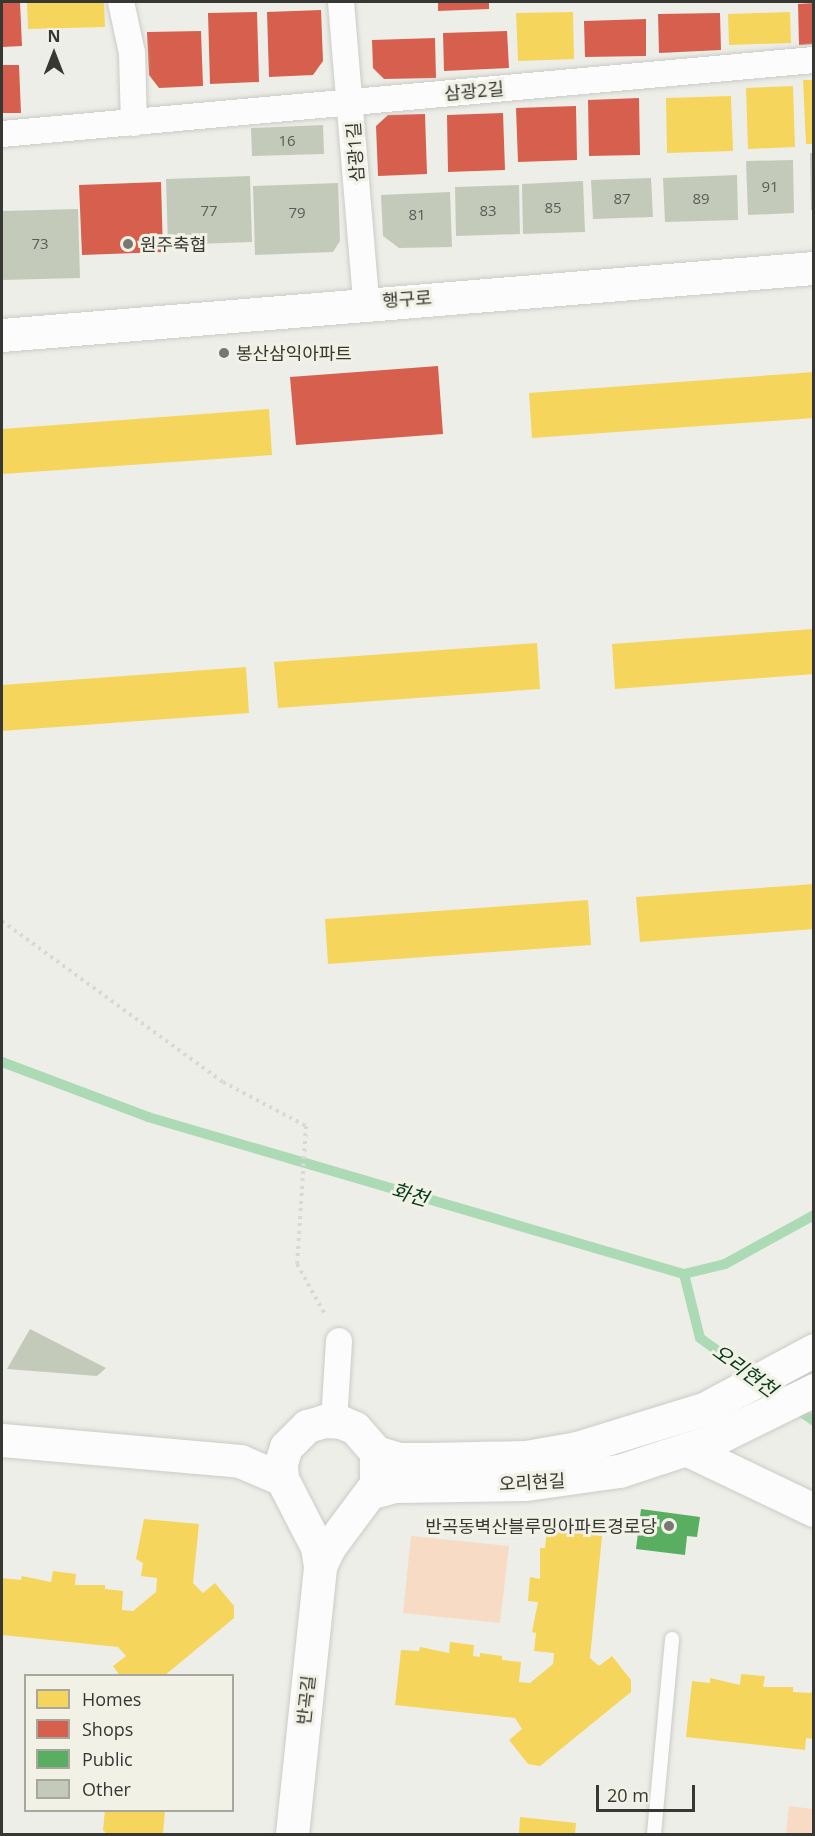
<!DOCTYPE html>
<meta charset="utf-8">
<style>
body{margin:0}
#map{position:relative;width:815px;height:1836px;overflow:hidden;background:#eeeee9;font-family:"Open Sans","Noto Sans KR",sans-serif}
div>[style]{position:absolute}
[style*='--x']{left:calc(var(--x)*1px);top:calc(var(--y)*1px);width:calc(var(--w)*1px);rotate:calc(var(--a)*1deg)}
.green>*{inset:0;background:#f7dbc5}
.homes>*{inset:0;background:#f6d55c}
.shops>*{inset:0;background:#d6604d}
.public>*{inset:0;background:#5aae61}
.stream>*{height:10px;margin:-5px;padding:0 5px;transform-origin:5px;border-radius:5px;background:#acdab4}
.building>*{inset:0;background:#c4caba}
.path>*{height:4px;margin-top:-2px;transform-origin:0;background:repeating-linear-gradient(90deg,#d8d8d6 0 3px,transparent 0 7.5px)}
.roads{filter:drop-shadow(0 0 2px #cbcbc7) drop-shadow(0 0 2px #cbcbc7)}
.lane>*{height:14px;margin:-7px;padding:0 7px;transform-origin:7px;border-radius:7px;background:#fcfcfc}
.street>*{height:26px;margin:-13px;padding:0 13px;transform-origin:13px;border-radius:13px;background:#fcfcfc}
.secondary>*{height:33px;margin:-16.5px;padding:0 16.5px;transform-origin:16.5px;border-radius:16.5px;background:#fcfcfc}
.dots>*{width:16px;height:16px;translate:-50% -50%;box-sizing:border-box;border:3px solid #f1f1e6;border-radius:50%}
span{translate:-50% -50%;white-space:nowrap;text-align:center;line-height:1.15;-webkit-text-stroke:6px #f1f1e6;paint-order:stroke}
.number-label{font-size:15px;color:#5a5c55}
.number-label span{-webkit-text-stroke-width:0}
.street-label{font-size:18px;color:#373733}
.poi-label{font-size:18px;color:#373733}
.left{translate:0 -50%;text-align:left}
.right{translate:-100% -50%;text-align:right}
.water-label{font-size:20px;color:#043918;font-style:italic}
.frame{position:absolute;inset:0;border:3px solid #373733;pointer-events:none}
.legend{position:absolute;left:24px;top:1674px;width:210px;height:138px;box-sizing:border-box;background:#f1f1e6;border:2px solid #a7a79e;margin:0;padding:8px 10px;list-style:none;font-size:18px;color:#373733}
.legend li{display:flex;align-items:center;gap:12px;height:30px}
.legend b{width:30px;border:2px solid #a7a79e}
.north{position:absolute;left:24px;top:24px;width:60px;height:60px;-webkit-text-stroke:4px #f1f1e6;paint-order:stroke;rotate:0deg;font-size:16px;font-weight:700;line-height:24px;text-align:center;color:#373733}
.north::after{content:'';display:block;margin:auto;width:21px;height:27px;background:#373733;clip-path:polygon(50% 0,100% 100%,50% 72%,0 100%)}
.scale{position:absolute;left:596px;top:1785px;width:99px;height:27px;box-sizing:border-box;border:3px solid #373733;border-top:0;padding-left:8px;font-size:18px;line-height:21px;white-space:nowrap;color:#373733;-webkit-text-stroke:4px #f1f1e6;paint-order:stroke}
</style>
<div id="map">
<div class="green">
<i style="clip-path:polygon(411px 1536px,509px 1546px,500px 1623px,403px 1613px)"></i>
<i style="clip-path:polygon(789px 1806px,813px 1809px,813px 1834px,786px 1834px)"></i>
</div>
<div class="homes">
<i style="clip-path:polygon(27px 2px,104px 2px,105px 27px,28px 29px)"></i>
<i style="clip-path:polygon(573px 12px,574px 59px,518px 61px,516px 13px)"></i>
<i style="clip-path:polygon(790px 12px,791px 43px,729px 45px,728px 14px)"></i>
<i style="clip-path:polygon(803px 80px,814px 80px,814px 144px,806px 144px)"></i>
<i style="clip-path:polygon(793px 86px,795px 147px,748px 149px,746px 88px)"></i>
<i style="clip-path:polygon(731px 96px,733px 151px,667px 153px,666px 98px)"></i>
<i style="clip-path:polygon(814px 372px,814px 418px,532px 438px,529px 393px)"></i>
<i style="clip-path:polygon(269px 409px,272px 455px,2px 474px,2px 429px)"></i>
<i style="clip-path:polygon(814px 629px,814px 674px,615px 689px,612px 644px)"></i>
<i style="clip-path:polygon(537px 643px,540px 689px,278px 708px,274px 662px)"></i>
<i style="clip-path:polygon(246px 667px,249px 713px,2px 731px,2px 685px)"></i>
<i style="clip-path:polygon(814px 884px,814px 929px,640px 942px,636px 897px)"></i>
<i style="clip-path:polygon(588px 900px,591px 945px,328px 964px,325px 919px)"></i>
<i style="clip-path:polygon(144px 1519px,199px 1524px,193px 1583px,203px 1593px,215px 1583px,234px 1606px,234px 1618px,164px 1676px,120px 1676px,113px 1666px,126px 1656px,118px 1647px,2px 1635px,2px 1578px,21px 1580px,22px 1576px,51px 1582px,53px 1571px,76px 1574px,75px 1585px,105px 1585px,105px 1589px,123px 1591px,122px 1610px,133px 1611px,156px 1592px,157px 1578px,141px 1576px,143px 1563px,136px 1559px)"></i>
<i style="clip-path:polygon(547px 1530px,602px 1536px,590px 1658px,599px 1666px,612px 1656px,631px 1680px,631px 1692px,540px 1766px,528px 1764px,509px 1740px,522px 1729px,515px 1718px,395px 1705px,401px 1650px,419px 1651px,420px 1647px,449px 1653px,450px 1642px,474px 1645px,473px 1656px,480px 1657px,480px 1653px,502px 1656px,502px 1660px,521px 1662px,519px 1682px,530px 1683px,553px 1664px,554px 1653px,534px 1651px,536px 1633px,532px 1632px,538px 1602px,528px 1601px,530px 1577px,540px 1579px,540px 1548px,545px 1548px)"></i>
<i style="clip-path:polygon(741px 1674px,765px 1676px,763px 1687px,793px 1687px,793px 1692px,811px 1693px,814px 1687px,814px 1739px,806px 1738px,805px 1750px,686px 1737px,692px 1681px,710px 1683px,710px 1678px,740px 1685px)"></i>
<i style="clip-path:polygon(105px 1810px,165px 1810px,163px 1834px,107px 1834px,103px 1830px)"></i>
<i style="clip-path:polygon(520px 1817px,576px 1823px,575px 1834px,519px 1834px)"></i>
</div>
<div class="shops">
<i style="clip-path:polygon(2px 2px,20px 2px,22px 46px,2px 47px)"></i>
<i style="clip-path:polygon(438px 2px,489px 2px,489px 9px,438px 11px)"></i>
<i style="clip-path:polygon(814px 3px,814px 44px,799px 45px,798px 4px)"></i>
<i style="clip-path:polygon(321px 10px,323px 61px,313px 75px,269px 77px,267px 12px)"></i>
<i style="clip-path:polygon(257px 12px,259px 82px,210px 84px,208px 13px)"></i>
<i style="clip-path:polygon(720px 13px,721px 50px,659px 53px,658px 14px)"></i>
<i style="clip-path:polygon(646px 19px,646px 56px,585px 57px,584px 21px)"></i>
<i style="clip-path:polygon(201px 31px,203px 86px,159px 88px,149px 75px,147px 32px)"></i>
<i style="clip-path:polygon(507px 31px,509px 68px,444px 71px,443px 33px)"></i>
<i style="clip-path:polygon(435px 38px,436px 78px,384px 79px,373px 68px,372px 40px)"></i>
<i style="clip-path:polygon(2px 65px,19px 65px,21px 113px,2px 113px)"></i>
<i style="clip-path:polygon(639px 98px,640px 155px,589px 156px,588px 100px)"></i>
<i style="clip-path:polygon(576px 106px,577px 160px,518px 162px,516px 108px)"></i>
<i style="clip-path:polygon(503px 113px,505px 170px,448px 172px,447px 115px)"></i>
<i style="clip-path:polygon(425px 114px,427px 174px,378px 176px,376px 126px,388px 115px)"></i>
<i style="clip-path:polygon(161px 182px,163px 252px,82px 255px,79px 185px)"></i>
<i style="clip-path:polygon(438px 366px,443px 434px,296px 445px,290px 377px)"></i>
</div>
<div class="public">
<i style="clip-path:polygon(641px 1509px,700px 1517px,697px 1537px,687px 1536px,685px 1555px,636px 1549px)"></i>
</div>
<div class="stream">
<i style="--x:2;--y:1062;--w:156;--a:20.6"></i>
<i style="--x:148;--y:1117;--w:559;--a:16.33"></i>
<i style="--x:684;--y:1274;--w:42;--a:-13.7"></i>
<i style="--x:725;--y:1264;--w:102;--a:-28.8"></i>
<i style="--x:684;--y:1274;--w:66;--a:76"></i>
<i style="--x:700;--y:1338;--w:68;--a:36"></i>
<i style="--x:794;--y:1407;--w:24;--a:35"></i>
</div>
<div class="building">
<i style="clip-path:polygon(323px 125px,324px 154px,252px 156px,251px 128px)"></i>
<i style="clip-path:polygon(810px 153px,814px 153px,814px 210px,811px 210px)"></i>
<i style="clip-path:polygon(793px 160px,794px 213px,748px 215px,746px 161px)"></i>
<i style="clip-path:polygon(737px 175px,738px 220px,665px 222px,663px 178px)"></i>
<i style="clip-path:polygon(250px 176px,252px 242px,168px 245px,166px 179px)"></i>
<i style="clip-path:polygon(651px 178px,653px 217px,593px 219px,591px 180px)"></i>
<i style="clip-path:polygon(583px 181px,585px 232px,523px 234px,522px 184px)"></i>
<i style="clip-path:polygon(338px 183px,340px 241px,333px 252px,255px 255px,253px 186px)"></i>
<i style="clip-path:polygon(519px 185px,520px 234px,456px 236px,455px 187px)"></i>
<i style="clip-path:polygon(450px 192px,452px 247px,399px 248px,383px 236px,381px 195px)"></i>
<i style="clip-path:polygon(78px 209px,80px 278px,2px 280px,2px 211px)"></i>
<i style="clip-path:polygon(30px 1329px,106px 1368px,97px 1376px,7px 1369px)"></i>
</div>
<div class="path">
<i style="--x:2;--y:921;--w:273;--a:36.1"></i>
<i style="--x:223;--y:1082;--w:94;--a:27.9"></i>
<i style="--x:306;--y:1126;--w:138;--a:93.7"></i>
<i style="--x:297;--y:1264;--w:60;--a:60.9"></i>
</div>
<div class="roads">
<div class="lane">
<i style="--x:654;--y:1834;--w:196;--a:-84.7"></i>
</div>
<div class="street">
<i style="--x:121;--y:2;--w:52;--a:77.8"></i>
<i style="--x:132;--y:53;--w:70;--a:88.4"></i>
<i style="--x:341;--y:2;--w:301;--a:85.2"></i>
<i style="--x:2;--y:134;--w:815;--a:-5.21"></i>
<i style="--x:334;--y:1421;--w:80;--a:-86.4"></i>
</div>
<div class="secondary">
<i style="--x:2;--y:335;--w:815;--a:-4.72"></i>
<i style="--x:2;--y:1440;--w:239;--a:5"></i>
<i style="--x:240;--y:1461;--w:46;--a:23.2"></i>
<i style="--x:688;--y:1450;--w:140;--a:25.5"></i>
<i style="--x:376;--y:1452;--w:24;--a:17"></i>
<i style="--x:399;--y:1459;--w:30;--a:0"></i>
<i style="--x:429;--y:1459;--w:97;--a:-1.2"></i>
<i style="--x:526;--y:1457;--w:52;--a:-10"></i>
<i style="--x:577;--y:1448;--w:133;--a:-17.1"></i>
<i style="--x:704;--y:1409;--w:125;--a:-28.2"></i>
<i style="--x:372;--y:1492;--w:24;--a:-15"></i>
<i style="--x:395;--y:1486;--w:131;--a:-0.9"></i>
<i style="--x:526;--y:1484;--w:94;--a:-8"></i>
<i style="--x:619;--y:1471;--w:97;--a:-18.1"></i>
<i style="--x:711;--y:1441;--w:115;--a:-26.3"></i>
<i style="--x:292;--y:1834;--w:269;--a:-84"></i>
<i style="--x:320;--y:1566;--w:19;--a:-99"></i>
<i style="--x:317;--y:1547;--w:76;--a:-117.2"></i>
<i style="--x:282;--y:1479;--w:16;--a:-94"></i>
<i style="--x:281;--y:1463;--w:17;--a:-73"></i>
<i style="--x:286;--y:1447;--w:30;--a:-45"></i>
<i style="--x:307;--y:1426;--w:18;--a:-16"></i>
<i style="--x:324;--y:1421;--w:17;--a:3"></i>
<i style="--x:341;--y:1422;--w:15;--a:23"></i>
<i style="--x:355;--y:1428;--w:32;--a:49"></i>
<i style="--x:376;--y:1452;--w:32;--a:90"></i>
<i style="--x:376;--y:1484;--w:79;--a:126.7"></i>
<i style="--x:329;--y:1547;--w:21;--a:115"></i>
</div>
</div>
<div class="dots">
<i style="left:128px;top:244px;background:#777773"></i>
<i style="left:224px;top:353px;background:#777773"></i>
<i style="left:669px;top:1526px;background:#777773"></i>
</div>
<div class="number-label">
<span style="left:287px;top:141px">16</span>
<span style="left:770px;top:187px">91</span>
<span style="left:622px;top:199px">87</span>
<span style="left:701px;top:199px">89</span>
<span style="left:553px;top:208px">85</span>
<span style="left:209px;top:211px">77</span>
<span style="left:488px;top:211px">83</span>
<span style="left:297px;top:213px">79</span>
<span style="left:417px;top:215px">81</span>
<span style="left:40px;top:244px">73</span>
</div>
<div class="street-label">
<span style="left:474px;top:91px;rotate:-5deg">삼광2길</span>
<span style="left:355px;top:152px;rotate:-94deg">삼광1길</span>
<span style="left:407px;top:299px;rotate:-4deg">행구로</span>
<span style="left:532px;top:1482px;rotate:-3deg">오리현길</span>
<span style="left:306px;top:1700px;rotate:-84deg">반곡길</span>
</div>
<div class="poi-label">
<span class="left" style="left:140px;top:244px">원주축협</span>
<span class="left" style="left:236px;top:353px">봉산삼익아파트</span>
<span class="right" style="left:657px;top:1526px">반곡동벽산블루밍아파트경로당</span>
</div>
<div class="water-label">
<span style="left:410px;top:1194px;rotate:16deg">화천</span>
<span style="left:745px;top:1370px;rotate:36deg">오리현천</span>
</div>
<div class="frame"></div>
<ul class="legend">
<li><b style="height:16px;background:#f6d55c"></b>Homes</li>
<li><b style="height:16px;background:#d6604d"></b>Shops</li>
<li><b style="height:16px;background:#5aae61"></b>Public</li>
<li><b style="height:16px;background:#c4caba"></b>Other</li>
</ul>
<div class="north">N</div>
<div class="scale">20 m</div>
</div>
